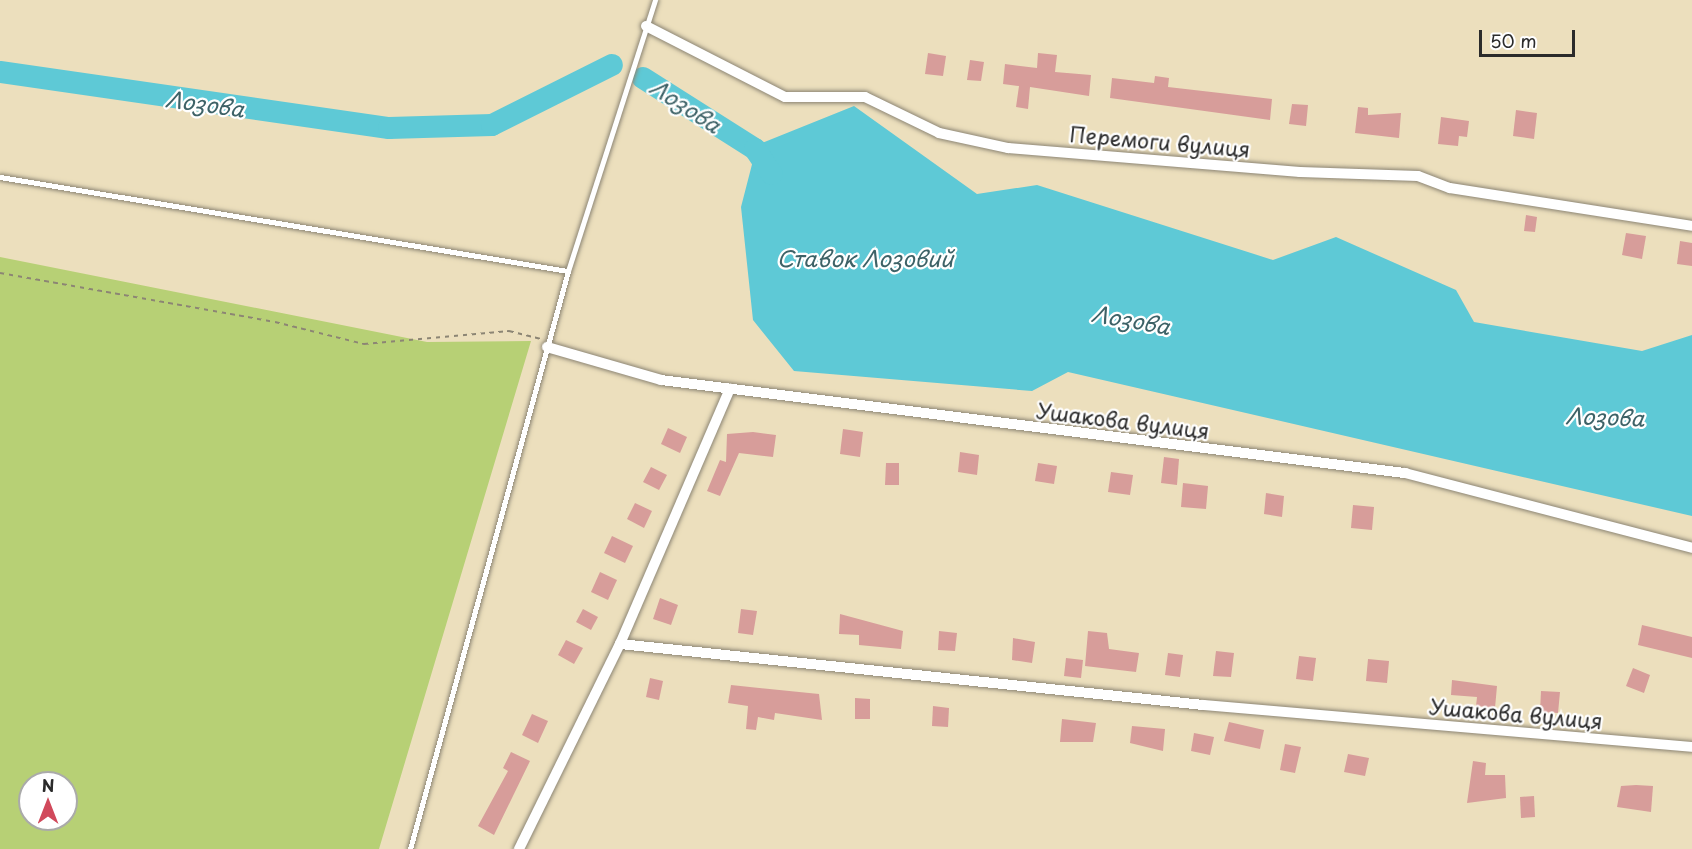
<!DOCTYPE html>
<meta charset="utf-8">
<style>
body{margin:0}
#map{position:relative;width:1692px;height:849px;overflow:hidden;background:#ecdfbd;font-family:"Playpen Sans",sans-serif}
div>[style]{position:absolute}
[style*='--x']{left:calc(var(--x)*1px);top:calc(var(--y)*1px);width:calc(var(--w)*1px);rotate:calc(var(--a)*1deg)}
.green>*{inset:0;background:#b7d075}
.water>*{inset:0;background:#5ec9d6}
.river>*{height:22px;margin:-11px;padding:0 11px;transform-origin:11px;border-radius:11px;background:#5ec9d6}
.building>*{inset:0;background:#d79d9a}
.path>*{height:2px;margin-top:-1px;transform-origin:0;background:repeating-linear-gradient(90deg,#8c8574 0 4.5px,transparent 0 9px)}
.roads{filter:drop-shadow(0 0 2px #8c8574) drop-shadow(0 0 2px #8c8574)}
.service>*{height:5px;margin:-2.5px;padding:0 2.5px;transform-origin:2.5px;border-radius:2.5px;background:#fff}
.minor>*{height:10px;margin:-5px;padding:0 5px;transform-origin:5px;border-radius:5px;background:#fff}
span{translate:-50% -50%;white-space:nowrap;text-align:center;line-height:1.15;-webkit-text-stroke:4.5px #fff;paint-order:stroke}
.street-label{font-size:21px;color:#2b2b2b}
.water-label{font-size:22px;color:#3d6267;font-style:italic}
.north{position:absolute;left:18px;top:771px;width:60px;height:60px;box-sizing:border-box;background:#fff;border:2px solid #aaa;border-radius:50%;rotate:0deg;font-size:16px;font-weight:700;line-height:24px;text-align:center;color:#2b2b2b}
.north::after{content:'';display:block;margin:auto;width:21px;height:27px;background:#d1495b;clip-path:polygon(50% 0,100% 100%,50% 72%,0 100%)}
.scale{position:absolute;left:1479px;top:30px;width:96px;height:27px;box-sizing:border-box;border:3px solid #2b2b2b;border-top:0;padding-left:8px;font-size:18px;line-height:21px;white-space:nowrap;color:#2b2b2b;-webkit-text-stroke:4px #fff;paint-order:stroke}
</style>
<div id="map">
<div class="green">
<i style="clip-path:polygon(evenodd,0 257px,427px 342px,531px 341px,379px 849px,0 849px,0 257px,30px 783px,66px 783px,66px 819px,30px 819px,30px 783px)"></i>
</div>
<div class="water">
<i style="clip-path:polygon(854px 106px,977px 194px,1037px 185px,1273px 260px,1336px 237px,1456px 290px,1474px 322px,1642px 351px,1692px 335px,1692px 516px,1068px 372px,1032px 391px,794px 371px,753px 320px,741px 207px,757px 145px)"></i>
</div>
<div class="river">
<i style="--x:0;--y:72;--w:393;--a:8.2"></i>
<i style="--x:389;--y:128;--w:103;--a:-1.7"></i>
<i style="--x:492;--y:125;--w:134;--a:-26.6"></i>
<i style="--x:643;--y:78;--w:133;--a:32.4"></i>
<i style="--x:755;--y:149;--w:30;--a:56"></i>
</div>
<div class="building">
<i style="clip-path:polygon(928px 53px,946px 56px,943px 76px,925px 74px)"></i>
<i style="clip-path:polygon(1038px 53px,1057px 55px,1055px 72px,1091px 75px,1089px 96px,1030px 87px,1028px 109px,1016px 107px,1019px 86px,1003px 84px,1005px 64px,1037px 68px)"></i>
<i style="clip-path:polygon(970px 60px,984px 62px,981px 81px,967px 80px)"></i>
<i style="clip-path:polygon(1155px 76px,1169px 78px,1168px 87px,1272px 99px,1270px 120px,1110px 98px,1112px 78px,1154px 83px)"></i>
<i style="clip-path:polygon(1292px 104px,1308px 105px,1306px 126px,1289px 124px)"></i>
<i style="clip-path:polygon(1358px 107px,1368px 108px,1368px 115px,1401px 113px,1399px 138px,1355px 133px)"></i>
<i style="clip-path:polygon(1516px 110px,1537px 113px,1534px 139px,1513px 136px)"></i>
<i style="clip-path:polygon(1441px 117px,1469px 121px,1467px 137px,1459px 136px,1458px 146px,1438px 144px)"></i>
<i style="clip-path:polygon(1526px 215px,1537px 217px,1535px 232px,1524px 231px)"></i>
<i style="clip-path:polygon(1626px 233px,1646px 236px,1642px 259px,1622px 255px)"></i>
<i style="clip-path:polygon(1680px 241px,1692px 243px,1692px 266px,1677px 264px)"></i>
<i style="clip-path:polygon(668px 428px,687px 437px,680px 453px,661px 444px)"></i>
<i style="clip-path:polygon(843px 429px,863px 432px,860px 457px,840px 454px)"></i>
<i style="clip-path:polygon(753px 432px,776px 435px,773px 457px,739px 453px,720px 496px,707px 491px,720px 460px,726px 462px,727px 434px)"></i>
<i style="clip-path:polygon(960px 452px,979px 455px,977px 475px,958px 472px)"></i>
<i style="clip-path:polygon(1164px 457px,1179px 459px,1177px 485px,1161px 483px)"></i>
<i style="clip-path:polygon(886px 463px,899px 463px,899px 485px,885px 485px)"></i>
<i style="clip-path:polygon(1038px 463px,1057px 466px,1054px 484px,1035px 481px)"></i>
<i style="clip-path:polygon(651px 467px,667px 475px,659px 490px,643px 482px)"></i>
<i style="clip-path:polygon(1111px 472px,1133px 475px,1130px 495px,1108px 492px)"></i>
<i style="clip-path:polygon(1183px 483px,1208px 486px,1206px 509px,1181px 507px)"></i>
<i style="clip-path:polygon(1266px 493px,1284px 496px,1282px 517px,1264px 514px)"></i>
<i style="clip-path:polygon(635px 503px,652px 511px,644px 528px,627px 519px)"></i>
<i style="clip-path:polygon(1353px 505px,1374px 507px,1372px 530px,1351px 528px)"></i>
<i style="clip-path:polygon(612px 536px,633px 546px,625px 563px,604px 553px)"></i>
<i style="clip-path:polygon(600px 572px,617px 580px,608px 600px,591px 592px)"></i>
<i style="clip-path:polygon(660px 598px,678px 605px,671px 625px,653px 619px)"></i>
<i style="clip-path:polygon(583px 609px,598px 617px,591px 630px,576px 622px)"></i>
<i style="clip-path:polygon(741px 609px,757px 611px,753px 635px,738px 633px)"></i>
<i style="clip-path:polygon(840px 614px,903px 631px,901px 649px,859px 645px,859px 635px,839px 634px)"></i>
<i style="clip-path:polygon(1642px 625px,1692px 637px,1692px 658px,1638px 645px)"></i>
<i style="clip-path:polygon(939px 631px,957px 633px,955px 651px,938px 650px)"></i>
<i style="clip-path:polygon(1088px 631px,1107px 633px,1109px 649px,1139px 653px,1136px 672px,1085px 666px)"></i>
<i style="clip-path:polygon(1013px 638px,1035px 642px,1032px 663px,1012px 660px)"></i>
<i style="clip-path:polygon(566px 640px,583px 648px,574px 664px,558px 655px)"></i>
<i style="clip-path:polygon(1216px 651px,1234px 653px,1231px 677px,1213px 676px)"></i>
<i style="clip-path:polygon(1168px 653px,1183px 655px,1180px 677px,1165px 675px)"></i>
<i style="clip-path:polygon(1299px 656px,1316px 658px,1313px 681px,1296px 679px)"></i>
<i style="clip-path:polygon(1066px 658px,1083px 660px,1081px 678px,1064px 676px)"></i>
<i style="clip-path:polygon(1368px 659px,1389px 661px,1387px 683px,1366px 681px)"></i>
<i style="clip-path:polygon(1633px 668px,1650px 675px,1644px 693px,1626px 686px)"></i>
<i style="clip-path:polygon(650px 678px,663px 681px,659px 700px,646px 697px)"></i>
<i style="clip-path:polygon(1452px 680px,1497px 686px,1495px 708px,1476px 706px,1477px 697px,1451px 695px)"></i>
<i style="clip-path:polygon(731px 685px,819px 694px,822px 720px,775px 713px,774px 720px,758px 717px,756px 730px,746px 729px,748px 706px,728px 703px)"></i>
<i style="clip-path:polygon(1541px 691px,1560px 692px,1558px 713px,1540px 712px)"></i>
<i style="clip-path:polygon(855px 698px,870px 699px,870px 719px,855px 719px)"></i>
<i style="clip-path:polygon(933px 706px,949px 708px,948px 727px,932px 726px)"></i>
<i style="clip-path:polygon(532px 714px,548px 721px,538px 743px,522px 735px)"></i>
<i style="clip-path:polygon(1062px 719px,1096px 723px,1093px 742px,1060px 742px)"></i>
<i style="clip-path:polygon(1229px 722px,1264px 730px,1260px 749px,1224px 741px)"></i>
<i style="clip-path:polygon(1132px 726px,1165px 729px,1163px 751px,1130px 743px)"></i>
<i style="clip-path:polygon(1194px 733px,1214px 737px,1210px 755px,1191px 751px)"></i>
<i style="clip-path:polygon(1285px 744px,1301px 747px,1295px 773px,1280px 770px)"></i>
<i style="clip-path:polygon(511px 752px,530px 761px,494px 835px,478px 826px,508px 771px,503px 768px)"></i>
<i style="clip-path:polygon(1348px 754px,1369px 758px,1365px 776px,1344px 772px)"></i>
<i style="clip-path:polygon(1473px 761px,1486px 763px,1485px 775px,1505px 775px,1506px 798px,1467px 803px)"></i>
<i style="clip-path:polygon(1636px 785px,1653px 786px,1651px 812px,1617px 807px,1621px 786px)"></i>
<i style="clip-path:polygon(1534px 796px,1535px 817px,1521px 818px,1520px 797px)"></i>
</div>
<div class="path">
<i style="--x:0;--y:273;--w:279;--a:10.1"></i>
<i style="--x:275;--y:322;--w:92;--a:13.9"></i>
<i style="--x:364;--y:344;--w:146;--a:-5.1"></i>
<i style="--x:509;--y:331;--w:33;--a:14"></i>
</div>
<div class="roads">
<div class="service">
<i style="--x:0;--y:177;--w:576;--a:9.4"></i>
<i style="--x:410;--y:849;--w:599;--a:-74.71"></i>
<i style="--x:568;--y:271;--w:285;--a:-72.2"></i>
</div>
<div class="minor">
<i style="--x:646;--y:26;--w:156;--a:27.1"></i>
<i style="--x:785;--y:97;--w:80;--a:0"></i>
<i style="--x:865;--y:97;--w:82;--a:25.9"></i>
<i style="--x:939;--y:133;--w:71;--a:12.3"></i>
<i style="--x:1008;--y:148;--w:293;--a:4.7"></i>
<i style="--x:1300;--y:172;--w:118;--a:1.9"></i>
<i style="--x:1418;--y:176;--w:34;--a:21"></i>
<i style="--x:1450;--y:188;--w:245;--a:8.9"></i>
<i style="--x:547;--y:347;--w:119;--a:16.1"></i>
<i style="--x:661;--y:380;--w:750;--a:7.13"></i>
<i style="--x:1405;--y:473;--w:297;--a:14.6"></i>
<i style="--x:620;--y:644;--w:586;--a:5.97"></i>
<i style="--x:1203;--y:705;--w:491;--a:4.9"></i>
<i style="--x:519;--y:849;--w:229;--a:-63.8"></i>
<i style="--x:620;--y:644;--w:278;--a:-66.7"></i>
</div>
</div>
<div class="street-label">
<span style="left:1160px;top:141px;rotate:5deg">Перемоги вулиця</span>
<span style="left:1123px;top:420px;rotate:7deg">Ушакова вулиця</span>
<span style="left:1516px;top:713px;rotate:5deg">Ушакова вулиця</span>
</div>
<div class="water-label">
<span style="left:205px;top:103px;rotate:8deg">Лозова</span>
<span style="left:686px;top:105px;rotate:33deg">Лозова</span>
<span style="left:865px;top:258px">Ставок Лозовий</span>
<span style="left:1131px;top:319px;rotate:10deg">Лозова</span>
<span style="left:1605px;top:416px;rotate:2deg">Лозова</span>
</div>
<div class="north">N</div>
<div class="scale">50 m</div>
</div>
